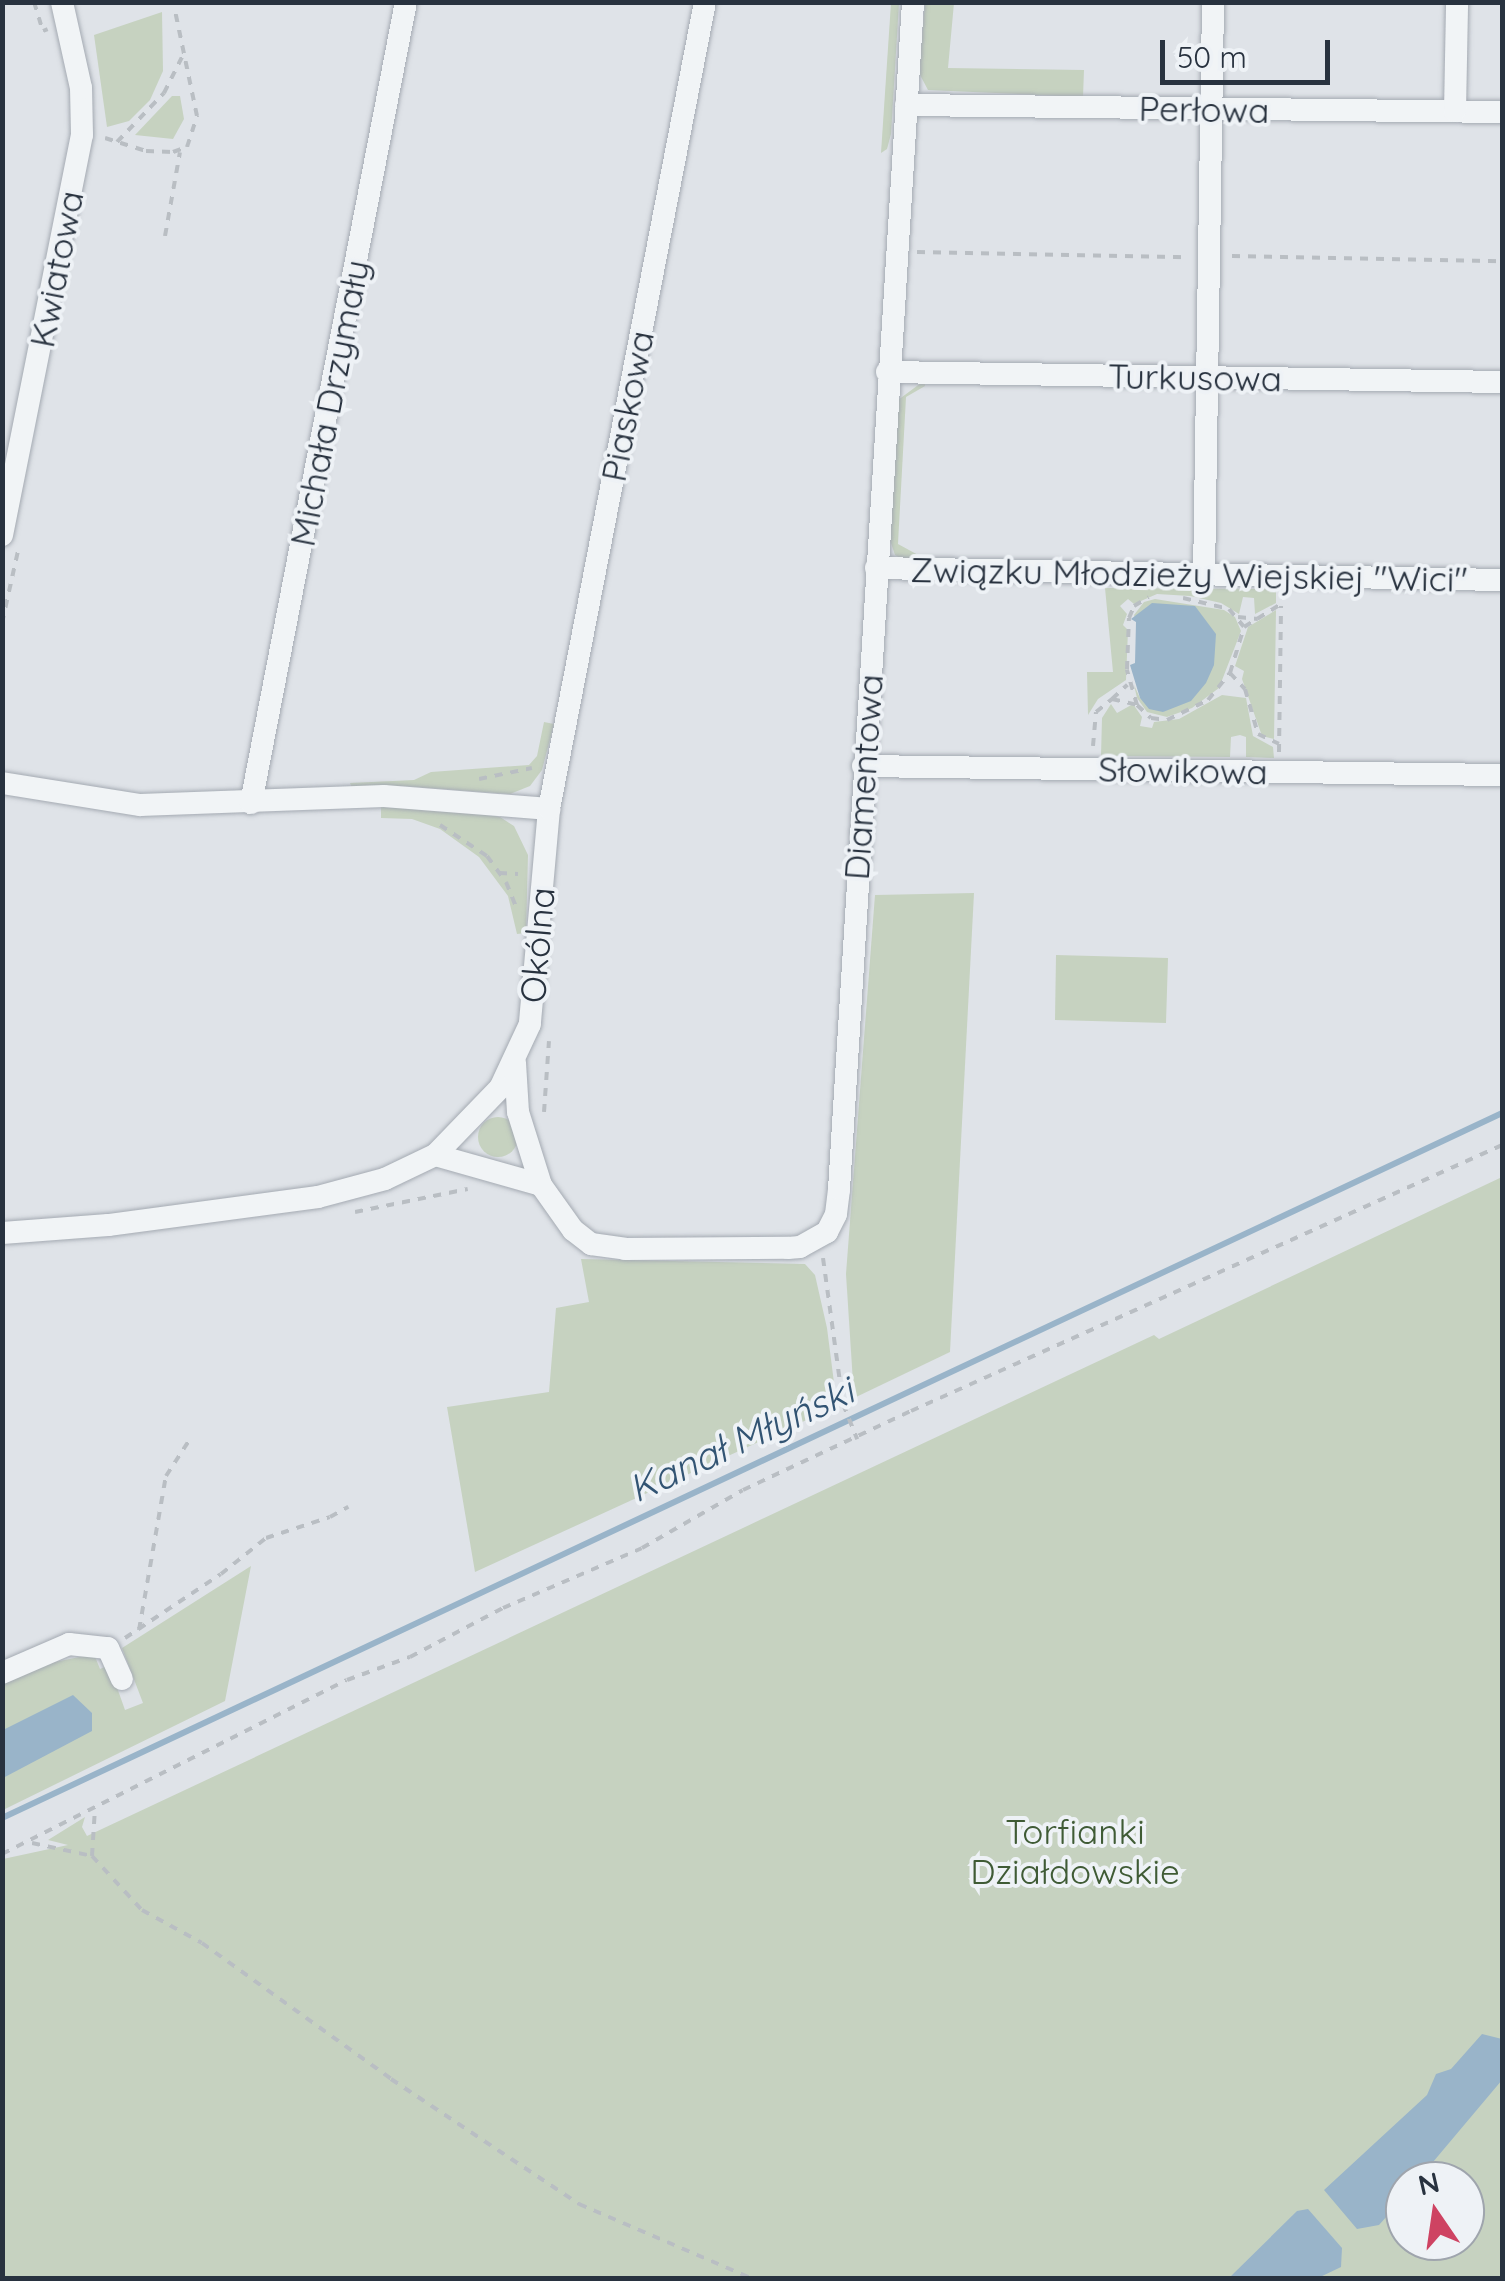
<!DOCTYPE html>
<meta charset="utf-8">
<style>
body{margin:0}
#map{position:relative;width:1505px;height:2281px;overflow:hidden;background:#dfe3e8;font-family:Quicksand,sans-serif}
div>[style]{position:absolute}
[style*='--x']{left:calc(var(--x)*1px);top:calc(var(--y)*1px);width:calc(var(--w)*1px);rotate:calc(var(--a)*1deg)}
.green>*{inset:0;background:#c6d2c0}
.round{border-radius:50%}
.water>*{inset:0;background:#99b4c9}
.stream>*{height:6px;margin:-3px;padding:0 3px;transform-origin:3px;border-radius:3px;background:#99b4c9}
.path>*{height:4px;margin-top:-2px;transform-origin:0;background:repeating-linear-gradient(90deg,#b9bec3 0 8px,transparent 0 16px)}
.roads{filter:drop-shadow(0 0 2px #a4aab2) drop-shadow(0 0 2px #a4aab2)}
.minor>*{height:22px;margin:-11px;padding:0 11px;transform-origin:11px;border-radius:11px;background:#f1f4f6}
span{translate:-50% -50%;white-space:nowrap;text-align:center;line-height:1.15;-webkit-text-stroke:8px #eef2f6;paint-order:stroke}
.street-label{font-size:35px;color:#28323f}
.park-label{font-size:35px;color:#3f5b35}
.water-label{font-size:38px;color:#325473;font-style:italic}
.frame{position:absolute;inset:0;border:5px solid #28323f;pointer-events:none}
.north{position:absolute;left:1385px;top:2161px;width:100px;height:100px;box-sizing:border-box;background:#eef2f6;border:2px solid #9fa5ad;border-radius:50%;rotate:347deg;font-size:28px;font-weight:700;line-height:40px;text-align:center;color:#28323f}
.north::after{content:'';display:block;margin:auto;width:35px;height:45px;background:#ce4362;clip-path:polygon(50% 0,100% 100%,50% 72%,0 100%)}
.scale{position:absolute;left:1160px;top:40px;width:170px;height:45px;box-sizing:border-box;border:5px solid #28323f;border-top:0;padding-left:12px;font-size:30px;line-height:35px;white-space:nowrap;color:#28323f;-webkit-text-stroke:8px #eef2f6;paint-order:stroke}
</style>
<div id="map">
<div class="green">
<i style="clip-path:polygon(891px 3px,899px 3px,891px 134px,887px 149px,881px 153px)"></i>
<i style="clip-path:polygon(925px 3px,954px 3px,948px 68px,1084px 70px,1083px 97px,928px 90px,919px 73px)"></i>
<i style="clip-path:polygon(162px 12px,163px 71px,150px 100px,129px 121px,107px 127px,94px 35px)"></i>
<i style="clip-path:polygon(172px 96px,180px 96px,184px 119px,173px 139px,135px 135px)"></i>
<i style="clip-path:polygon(925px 380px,925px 386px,906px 397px,898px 544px,920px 556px,919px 562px,907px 562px,895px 555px,890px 540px,898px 400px)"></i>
<i style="clip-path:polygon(1105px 588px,1276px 589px,1276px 603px,1255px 614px,1254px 598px,1243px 597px,1239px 614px,1221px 603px,1190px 596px,1157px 594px,1134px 604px,1128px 599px,1120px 606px,1127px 614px,1123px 625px,1128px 630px,1126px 680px,1098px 699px,1088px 715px,1087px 672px,1113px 672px)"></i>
<i style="clip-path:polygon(1155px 599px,1224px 610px,1235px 617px,1241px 631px,1219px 688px,1192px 708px,1167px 717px,1147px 712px,1137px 698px,1134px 685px,1140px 698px,1164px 712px,1134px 615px,1144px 602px)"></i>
<i style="clip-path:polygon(1276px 610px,1274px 739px,1262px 736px,1242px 679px,1244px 671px,1235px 666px,1248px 627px)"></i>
<i style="clip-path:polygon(1222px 695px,1246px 698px,1253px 736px,1273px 747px,1274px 758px,1246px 757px,1246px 737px,1240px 735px,1231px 737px,1230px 757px,1101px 756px,1102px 718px,1111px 704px,1117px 713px,1133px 704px,1142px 717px,1140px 726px,1152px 728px,1154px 722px,1179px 719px)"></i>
<i style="clip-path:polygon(544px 722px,554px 724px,542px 770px,530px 786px,510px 794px,403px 786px,352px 788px,350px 783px,414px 780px,431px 772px,529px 765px,537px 756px)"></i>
<i style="clip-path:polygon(381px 807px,457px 810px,500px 817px,514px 826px,528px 855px,526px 933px,517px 934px,508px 896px,479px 857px,440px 829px,412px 819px,381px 818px)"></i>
<i style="clip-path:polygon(974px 893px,950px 1352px,854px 1398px,846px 1274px,875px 895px)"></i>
<i style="clip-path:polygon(1056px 955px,1168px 958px,1166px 1023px,1055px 1020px)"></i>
<i class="round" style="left:478px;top:1117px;width:40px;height:40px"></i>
<i style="clip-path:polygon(evenodd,1502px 1177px,1502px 2278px,3px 2278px,3px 1859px,68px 1845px,48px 1840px,85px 1817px,82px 1827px,87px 1836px,1154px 1335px,1159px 1339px,1502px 1177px,1405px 2181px,1465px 2181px,1465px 2241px,1405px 2241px,1405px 2181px)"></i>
<i style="clip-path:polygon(581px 1259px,805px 1264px,815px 1275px,827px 1328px,837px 1406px,475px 1572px,447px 1407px,549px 1392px,556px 1308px,589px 1302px)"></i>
<i style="clip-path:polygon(251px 1566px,225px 1701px,3px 1810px,3px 1684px,50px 1663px,94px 1654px,100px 1669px,109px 1665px,125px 1710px,143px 1703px,122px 1648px)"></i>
</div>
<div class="water">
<i style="clip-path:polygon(1152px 603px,1195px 606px,1216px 634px,1214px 665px,1206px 683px,1191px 701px,1163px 712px,1149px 709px,1140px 698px,1130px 665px,1135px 663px,1136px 622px,1131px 619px)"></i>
<i style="clip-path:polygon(73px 1695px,92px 1713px,92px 1731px,3px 1778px,3px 1730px)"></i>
<i style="clip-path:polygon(1482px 2034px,1502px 2039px,1502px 2080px,1417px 2181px,1405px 2181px,1405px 2196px,1379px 2225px,1357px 2229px,1324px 2190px,1427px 2095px,1436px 2074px,1451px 2069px)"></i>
<i style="clip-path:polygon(1308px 2209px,1342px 2248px,1341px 2267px,1318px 2278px,1229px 2278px,1297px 2211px)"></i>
</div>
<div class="stream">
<i style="--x:2;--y:1818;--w:1657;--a:-25.17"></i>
</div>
<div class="path">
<i style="--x:34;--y:2;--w:30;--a:73"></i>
<i style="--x:43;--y:31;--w:5;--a:-22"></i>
<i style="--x:105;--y:138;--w:43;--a:17.6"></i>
<i style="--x:146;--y:151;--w:27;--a:2"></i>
<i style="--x:173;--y:152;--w:15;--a:-20"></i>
<i style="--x:187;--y:147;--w:33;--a:-72"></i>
<i style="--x:197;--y:116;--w:107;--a:-101.8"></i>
<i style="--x:117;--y:142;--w:68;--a:-46.2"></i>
<i style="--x:164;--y:93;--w:42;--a:-63.4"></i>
<i style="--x:165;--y:236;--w:85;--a:-79.9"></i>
<i style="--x:917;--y:252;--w:271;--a:1.1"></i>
<i style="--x:1232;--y:256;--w:270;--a:1.1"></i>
<i style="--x:1183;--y:598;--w:47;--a:13.4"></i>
<i style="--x:1229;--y:609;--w:23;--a:50"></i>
<i style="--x:1238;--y:617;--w:20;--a:6"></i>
<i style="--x:2;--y:623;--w:74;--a:-77.5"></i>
<i style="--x:1230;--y:673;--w:22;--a:47"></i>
<i style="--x:1245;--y:689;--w:47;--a:73.9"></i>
<i style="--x:1258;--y:734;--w:23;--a:25"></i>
<i style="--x:1112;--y:699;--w:21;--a:-43"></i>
<i style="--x:1137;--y:705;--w:37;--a:-106"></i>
<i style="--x:1127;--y:669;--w:51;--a:-87.8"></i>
<i style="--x:1129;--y:618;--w:13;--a:-67"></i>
<i style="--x:1134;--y:606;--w:17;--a:-31"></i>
<i style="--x:1093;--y:746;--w:34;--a:-85"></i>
<i style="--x:1096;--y:712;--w:21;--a:-39"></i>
<i style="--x:1112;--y:699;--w:26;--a:13"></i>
<i style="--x:1137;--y:705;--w:19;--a:43"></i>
<i style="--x:1151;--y:718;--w:16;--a:7"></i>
<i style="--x:1167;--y:720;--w:46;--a:-26"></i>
<i style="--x:1208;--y:700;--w:35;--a:-51"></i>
<i style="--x:1230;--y:673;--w:48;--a:-73.1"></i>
<i style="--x:1244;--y:627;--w:44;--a:-31.9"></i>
<i style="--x:1279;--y:752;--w:146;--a:-89.2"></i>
<i style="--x:479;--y:779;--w:54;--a:-11.7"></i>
<i style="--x:440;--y:825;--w:56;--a:33.4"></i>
<i style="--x:487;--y:856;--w:32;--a:54"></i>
<i style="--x:506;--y:882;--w:27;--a:68"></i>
<i style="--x:499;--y:873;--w:19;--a:3"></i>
<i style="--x:544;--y:1112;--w:71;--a:-86"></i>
<i style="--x:355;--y:1212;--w:115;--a:-11.5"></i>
<i style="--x:823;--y:1258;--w:147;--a:82.2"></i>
<i style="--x:843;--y:1404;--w:38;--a:68"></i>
<i style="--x:139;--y:1630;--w:156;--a:-80.1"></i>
<i style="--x:166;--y:1476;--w:44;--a:-57"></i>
<i style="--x:125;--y:1638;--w:115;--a:-33.7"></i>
<i style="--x:221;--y:1574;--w:58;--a:-38.7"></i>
<i style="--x:266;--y:1538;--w:67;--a:-18.2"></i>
<i style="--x:330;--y:1517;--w:21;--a:-29"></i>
<i style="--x:32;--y:1843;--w:61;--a:12.2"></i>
<i style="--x:92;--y:1856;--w:74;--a:47.2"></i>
<i style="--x:142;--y:1910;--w:68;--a:28.8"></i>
<i style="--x:202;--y:1943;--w:233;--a:35.7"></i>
<i style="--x:391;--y:2079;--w:226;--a:33.6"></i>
<i style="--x:579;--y:2204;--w:187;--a:23.3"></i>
<i style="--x:2;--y:1854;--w:386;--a:-26.8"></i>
<i style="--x:347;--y:1680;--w:67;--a:-20.1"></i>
<i style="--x:410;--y:1657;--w:105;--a:-27.8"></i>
<i style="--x:503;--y:1608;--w:151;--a:-23.3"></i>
<i style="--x:642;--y:1548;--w:116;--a:-29.9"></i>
<i style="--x:743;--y:1490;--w:186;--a:-25.2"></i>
<i style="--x:911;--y:1411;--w:648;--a:-24.23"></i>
<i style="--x:92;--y:1856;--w:48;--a:-86.4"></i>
</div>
<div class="roads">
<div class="minor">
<i style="--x:906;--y:105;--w:596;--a:0.67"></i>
<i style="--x:1455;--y:111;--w:109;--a:-88.9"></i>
<i style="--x:887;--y:372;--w:615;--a:0.93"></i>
<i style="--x:2;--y:535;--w:408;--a:-78.7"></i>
<i style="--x:82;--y:135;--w:47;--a:-91.2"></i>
<i style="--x:81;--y:88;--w:88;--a:-102.5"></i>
<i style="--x:876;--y:568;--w:626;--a:1.1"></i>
<i style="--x:1204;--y:576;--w:574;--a:-89.1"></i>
<i style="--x:863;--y:766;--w:639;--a:0.81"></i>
<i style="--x:2;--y:783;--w:140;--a:9.1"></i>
<i style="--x:140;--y:805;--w:244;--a:-2.1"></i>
<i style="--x:384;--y:796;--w:166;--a:4.5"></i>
<i style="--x:549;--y:809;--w:216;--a:95.1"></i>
<i style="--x:530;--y:1024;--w:71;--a:115.1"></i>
<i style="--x:500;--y:1088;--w:93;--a:134.1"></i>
<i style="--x:435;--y:1155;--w:55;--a:154.4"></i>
<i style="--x:385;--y:1179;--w:69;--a:165"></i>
<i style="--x:318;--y:1197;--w:212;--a:172.4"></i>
<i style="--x:108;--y:1225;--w:106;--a:175.7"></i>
<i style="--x:251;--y:803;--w:816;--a:-79.05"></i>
<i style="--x:549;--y:809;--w:822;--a:-79.06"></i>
<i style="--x:515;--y:1063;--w:49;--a:86.5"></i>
<i style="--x:518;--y:1112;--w:77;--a:72.5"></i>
<i style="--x:541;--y:1185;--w:55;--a:54.6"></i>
<i style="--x:573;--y:1230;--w:23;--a:38"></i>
<i style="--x:591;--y:1244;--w:34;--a:8"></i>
<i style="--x:625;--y:1249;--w:163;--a:-0.4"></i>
<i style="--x:788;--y:1248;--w:12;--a:-5"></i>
<i style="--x:800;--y:1247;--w:31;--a:-29"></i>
<i style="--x:827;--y:1232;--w:20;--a:-63"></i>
<i style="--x:836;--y:1214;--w:25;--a:-83"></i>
<i style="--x:839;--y:1189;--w:1189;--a:-86.43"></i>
<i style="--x:435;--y:1155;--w:110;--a:15.8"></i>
<i style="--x:2;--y:1673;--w:73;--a:-23.4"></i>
<i style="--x:69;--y:1644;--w:39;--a:6"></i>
<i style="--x:108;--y:1648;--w:34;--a:66"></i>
</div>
</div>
<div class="street-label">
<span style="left:1204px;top:109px;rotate:1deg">Perłowa</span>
<span style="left:56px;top:269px;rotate:-79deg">Kwiatowa</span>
<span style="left:1195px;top:377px;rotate:1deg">Turkusowa</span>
<span style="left:329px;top:403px;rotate:-79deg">Michała Drzymały</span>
<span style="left:627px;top:406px;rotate:-79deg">Piaskowa</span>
<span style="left:1189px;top:574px;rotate:1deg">Związku Młodzieży Wiejskiej "Wici"</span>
<span style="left:1183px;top:770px;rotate:1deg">Słowikowa</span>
<span style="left:863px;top:777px;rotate:-86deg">Diamentowa</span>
<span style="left:537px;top:945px;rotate:-85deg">Okólna</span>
</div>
<div class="park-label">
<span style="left:1075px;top:1851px">Torfianki<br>Działdowskie</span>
</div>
<div class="water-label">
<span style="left:741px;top:1440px;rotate:-25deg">Kanał Młyński</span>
</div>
<div class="frame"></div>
<div class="north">N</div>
<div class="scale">50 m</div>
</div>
